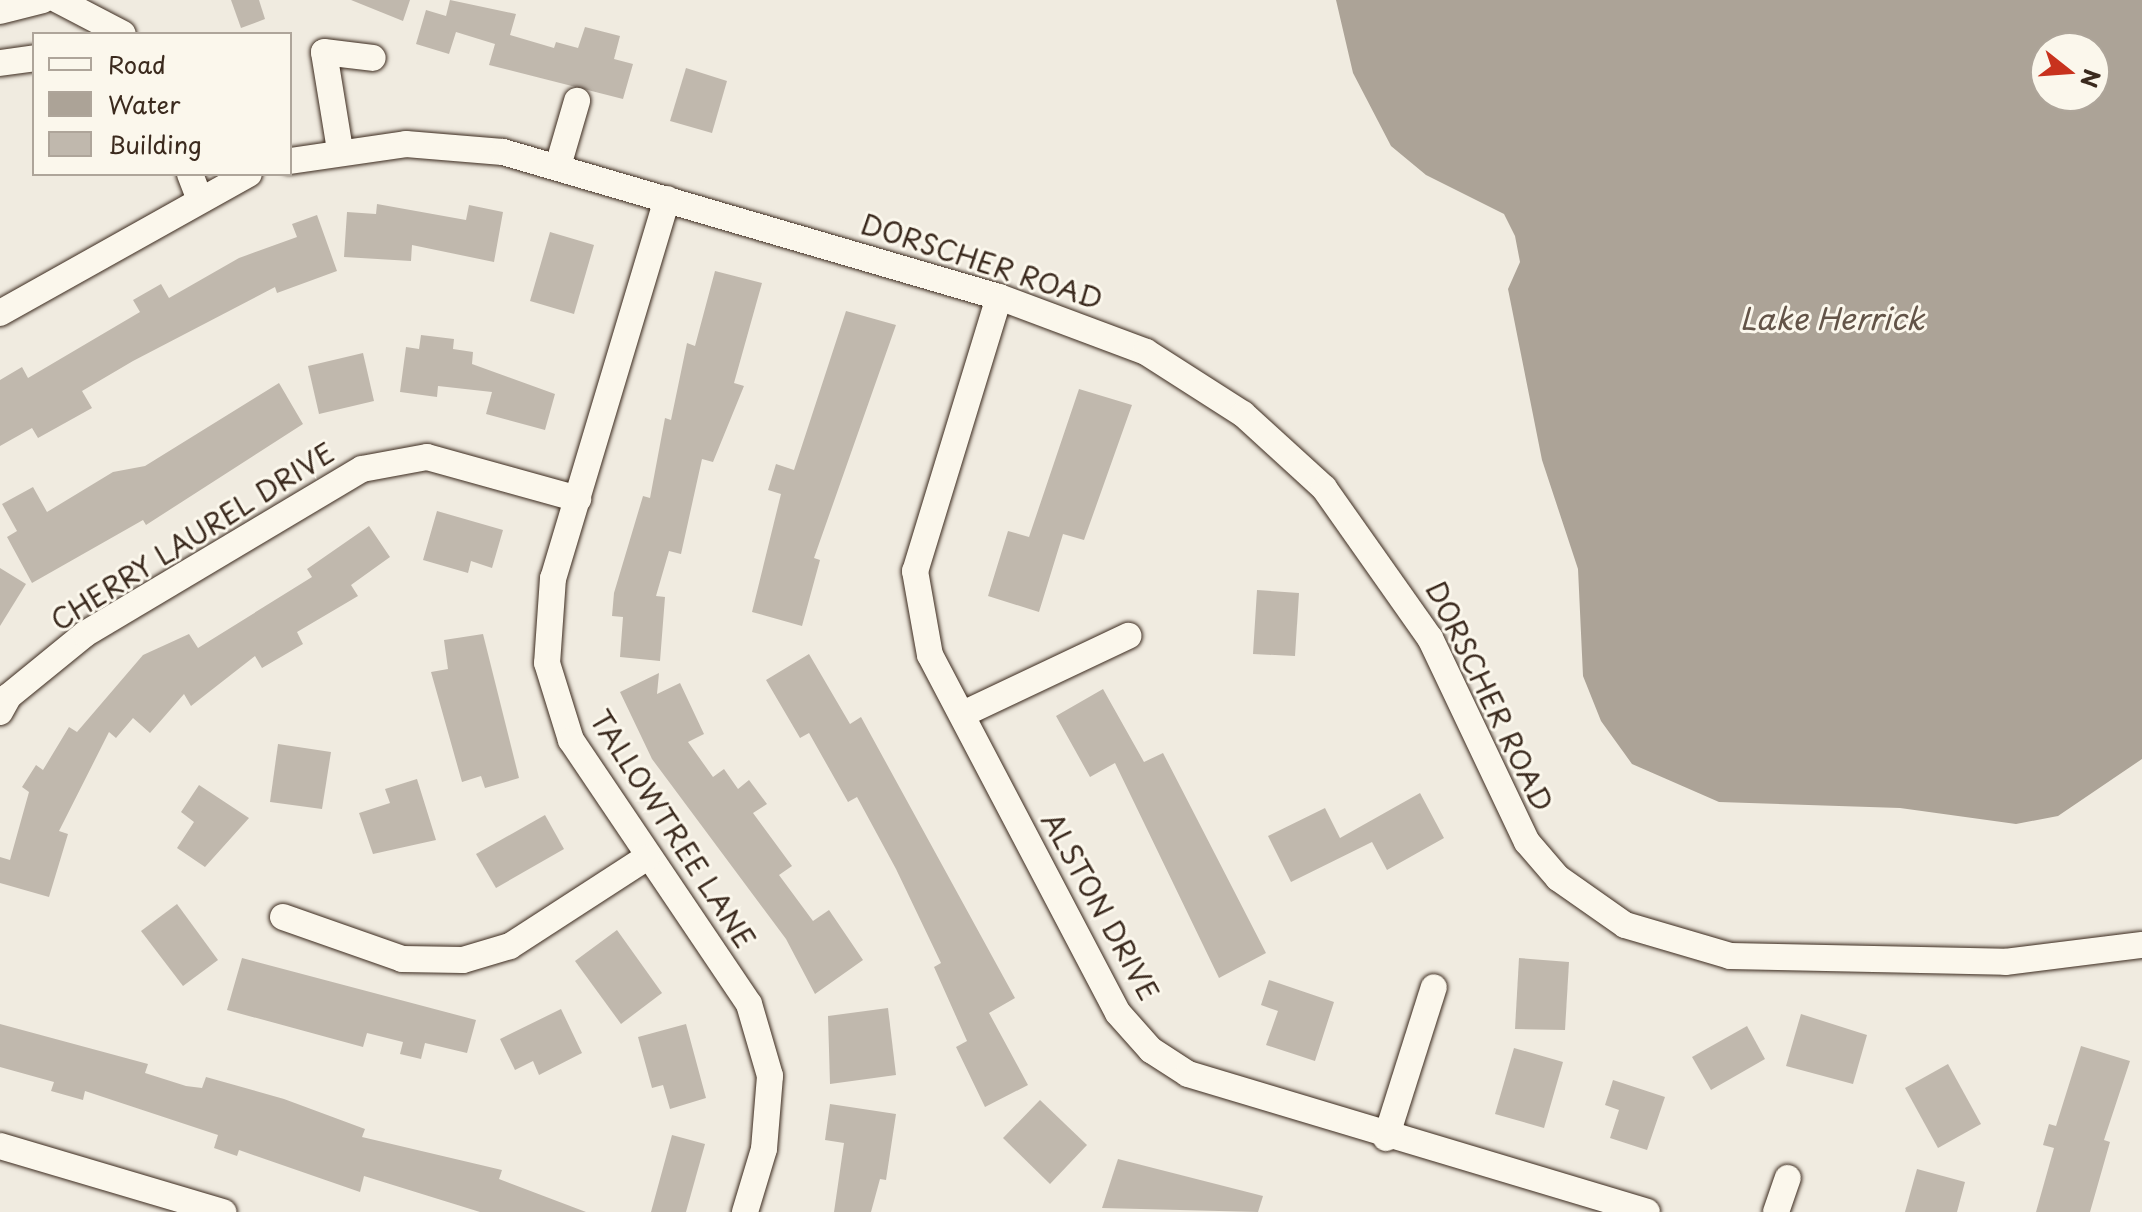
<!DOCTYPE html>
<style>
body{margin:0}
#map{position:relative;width:2142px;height:1212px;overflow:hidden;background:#f0ebe0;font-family:"Playpen Sans",sans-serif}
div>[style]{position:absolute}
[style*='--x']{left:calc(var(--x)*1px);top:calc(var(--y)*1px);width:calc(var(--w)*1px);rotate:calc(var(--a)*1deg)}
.water>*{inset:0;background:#aca397}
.building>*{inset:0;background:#c0b8ad}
.roads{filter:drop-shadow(0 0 2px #3b2a1e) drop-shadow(0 0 2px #3b2a1e)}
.minor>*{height:26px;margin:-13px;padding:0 13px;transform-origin:13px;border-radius:13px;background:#fbf7ec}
span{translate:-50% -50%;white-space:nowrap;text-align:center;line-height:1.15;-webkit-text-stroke:6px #fbf7ec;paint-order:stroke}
.street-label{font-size:28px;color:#3b2a1e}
.water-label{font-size:30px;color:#635448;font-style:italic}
.legend{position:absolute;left:32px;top:32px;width:260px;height:144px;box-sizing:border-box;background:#fbf7ec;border:2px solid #aea59a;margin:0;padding:10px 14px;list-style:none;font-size:24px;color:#3b2a1e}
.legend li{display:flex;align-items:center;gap:16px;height:40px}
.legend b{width:40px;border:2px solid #aea59a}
.north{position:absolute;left:2030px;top:32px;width:80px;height:80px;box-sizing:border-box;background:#fbf7ec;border:2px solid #aea59a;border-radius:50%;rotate:107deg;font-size:22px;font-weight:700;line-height:32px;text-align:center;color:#3b2a1e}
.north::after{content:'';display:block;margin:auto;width:28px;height:36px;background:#c8321e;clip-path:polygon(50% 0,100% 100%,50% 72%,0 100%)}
</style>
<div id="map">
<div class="water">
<i style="clip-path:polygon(evenodd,1336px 0,2142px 0,2142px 759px,2058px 816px,2016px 824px,1900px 808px,1719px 802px,1632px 764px,1601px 721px,1583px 676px,1578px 569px,1542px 460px,1508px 289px,1520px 262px,1515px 236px,1504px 214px,1426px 175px,1391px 146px,1353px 73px,1336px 0,2046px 48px,2094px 48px,2094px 96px,2046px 96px,2046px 48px)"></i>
</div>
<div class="building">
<i style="clip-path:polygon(231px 0,259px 0,265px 19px,241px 28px)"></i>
<i style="clip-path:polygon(351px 0,410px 0,403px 21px)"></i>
<i style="clip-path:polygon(450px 0,516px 14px,510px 35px,554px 48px,556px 42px,578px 48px,585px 27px,620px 36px,614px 59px,633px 64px,623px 99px,489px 65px,495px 44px,456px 32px,449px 54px,416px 44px,426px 10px,446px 16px)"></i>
<i style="clip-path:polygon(686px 68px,727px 81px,712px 133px,670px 121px)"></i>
<i style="clip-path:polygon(377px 204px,466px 220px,469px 205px,503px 212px,494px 262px,412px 245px,411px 261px,344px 257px,347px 212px,376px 214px)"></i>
<i style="clip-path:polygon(317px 215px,337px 271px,277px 293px,275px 287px,133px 361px,82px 391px,92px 408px,38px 438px,32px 428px,0 446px,0 380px,22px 367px,28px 378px,140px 312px,133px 300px,161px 284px,169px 298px,239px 258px,297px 237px,292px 224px)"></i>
<i style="clip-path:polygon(550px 232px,594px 245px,574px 314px,530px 301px)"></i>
<i style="clip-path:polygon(715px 271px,762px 283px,734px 383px,744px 386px,713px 462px,702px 459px,681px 554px,669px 551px,656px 596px,665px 597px,660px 661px,620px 657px,623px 617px,612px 616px,614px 593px,643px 496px,650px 498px,665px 418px,671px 420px,687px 343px,695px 346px)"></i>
<i style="clip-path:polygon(846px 311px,896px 325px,814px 558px,820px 560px,802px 626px,752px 612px,781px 494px,768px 490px,776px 464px,794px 470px)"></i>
<i style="clip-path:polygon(421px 335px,454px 339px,453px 349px,473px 352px,472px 364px,555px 394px,545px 430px,486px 414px,492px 392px,438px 386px,437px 397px,400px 392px,406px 347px,419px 349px)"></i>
<i style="clip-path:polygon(363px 353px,374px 401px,319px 414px,308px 366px)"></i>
<i style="clip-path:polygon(279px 383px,303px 424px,146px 525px,143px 520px,32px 583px,7px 537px,17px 531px,2px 504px,33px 487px,47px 512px,113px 472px,145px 466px)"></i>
<i style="clip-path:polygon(1079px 389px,1132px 405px,1084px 540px,1063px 534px,1039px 612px,988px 596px,1008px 531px,1029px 537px)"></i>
<i style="clip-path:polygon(437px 511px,503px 530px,492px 568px,471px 561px,468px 573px,423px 560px)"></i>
<i style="clip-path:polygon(369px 526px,390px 557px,351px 585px,358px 596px,297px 632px,303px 644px,262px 668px,255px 656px,191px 706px,184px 694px,150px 733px,133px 718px,116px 738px,109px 732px,59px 831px,68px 834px,49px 897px,0 883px,0 857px,10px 860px,29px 792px,22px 787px,36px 765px,43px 770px,69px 727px,77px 732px,143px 655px,189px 634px,198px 648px,312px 577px,307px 569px)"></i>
<i style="clip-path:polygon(0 568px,26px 584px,0 626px)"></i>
<i style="clip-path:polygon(1257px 590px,1299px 593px,1295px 656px,1253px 654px)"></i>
<i style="clip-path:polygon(483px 634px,519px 778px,485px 788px,481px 776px,462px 782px,431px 672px,448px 669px,444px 640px)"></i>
<i style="clip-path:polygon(809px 654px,850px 724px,861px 717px,1015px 998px,989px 1013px,1028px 1085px,985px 1107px,956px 1047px,967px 1041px,934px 967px,941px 963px,896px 869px,857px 797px,848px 802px,809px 733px,800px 738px,766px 680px)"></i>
<i style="clip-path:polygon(659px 673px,657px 694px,680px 683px,704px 734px,688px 742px,713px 777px,724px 769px,738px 789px,749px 780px,767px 804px,753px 813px,792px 866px,779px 875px,813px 921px,829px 910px,863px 960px,815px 994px,786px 939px,652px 759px,620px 692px)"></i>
<i style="clip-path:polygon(1103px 689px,1144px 762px,1163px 753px,1266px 953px,1219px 978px,1115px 763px,1090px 777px,1056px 716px)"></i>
<i style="clip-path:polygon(278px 744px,331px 752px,322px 809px,270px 802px)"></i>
<i style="clip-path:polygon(417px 779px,436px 840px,373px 854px,359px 813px,390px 803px,385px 789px)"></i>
<i style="clip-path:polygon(199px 785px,249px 818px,205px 867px,177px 848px,194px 822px,181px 812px)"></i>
<i style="clip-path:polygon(1420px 793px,1444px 838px,1387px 870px,1372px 842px,1291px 882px,1268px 836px,1325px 808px,1340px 838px)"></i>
<i style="clip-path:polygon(545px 815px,564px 849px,496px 888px,476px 854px)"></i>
<i style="clip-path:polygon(177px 904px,218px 960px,183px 986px,141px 931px)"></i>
<i style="clip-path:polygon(617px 930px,662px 993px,621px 1024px,575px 961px)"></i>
<i style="clip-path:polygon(242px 958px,476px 1020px,467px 1053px,425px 1043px,421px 1059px,400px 1054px,403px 1042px,367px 1033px,363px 1047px,227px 1010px)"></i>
<i style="clip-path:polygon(1519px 958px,1569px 962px,1565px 1030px,1515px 1029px)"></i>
<i style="clip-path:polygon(1269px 980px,1334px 1002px,1315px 1061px,1266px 1045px,1278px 1011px,1261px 1005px)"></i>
<i style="clip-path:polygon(888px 1008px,896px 1075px,830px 1084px,828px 1016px)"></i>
<i style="clip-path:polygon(561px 1009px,582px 1053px,539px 1075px,533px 1061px,515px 1070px,500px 1039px)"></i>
<i style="clip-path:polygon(1801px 1014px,1867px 1035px,1853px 1084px,1786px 1066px)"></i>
<i style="clip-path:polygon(0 1024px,148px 1064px,145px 1073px,186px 1086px,202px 1088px,206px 1077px,284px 1099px,365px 1129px,362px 1137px,502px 1170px,499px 1179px,586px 1212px,480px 1212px,364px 1176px,360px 1192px,239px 1150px,237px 1156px,214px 1148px,218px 1135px,85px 1091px,83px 1100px,51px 1091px,54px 1082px,0 1067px)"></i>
<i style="clip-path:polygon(686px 1024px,706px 1098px,670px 1109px,663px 1085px,652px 1088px,638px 1037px)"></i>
<i style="clip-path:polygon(1747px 1026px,1765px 1059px,1711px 1090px,1692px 1057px)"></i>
<i style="clip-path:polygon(2081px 1046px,2130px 1061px,2104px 1140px,2110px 1142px,2090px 1212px,2036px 1212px,2054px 1148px,2043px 1145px,2049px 1124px,2056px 1126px)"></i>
<i style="clip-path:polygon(1514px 1048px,1563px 1062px,1544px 1128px,1495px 1114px)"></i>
<i style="clip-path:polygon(1948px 1064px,1981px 1124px,1938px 1148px,1905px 1088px)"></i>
<i style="clip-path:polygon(1613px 1080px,1665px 1097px,1647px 1150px,1610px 1138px,1619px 1110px,1605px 1105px)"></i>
<i style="clip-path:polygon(1040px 1100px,1087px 1145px,1050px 1184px,1003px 1138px)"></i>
<i style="clip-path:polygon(830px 1104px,896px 1114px,886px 1180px,880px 1179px,871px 1212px,834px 1212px,844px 1143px,825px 1140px)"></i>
<i style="clip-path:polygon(672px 1135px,705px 1144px,686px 1212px,651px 1212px)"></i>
<i style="clip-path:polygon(1118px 1159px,1263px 1196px,1258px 1212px,1102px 1208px)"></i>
<i style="clip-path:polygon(1917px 1169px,1965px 1182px,1957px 1212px,1905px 1212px)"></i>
</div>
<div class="roads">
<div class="minor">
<i style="--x:58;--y:0;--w:73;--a:27.6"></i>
<i style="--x:0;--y:11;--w:44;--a:-14.3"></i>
<i style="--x:0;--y:63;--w:34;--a:-8"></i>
<i style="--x:340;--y:150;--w:99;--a:-99.3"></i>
<i style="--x:324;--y:52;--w:49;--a:7"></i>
<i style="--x:290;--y:161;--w:117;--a:-8.3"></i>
<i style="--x:406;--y:144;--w:97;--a:4.7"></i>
<i style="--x:503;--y:152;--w:517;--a:16.3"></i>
<i style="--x:999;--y:297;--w:157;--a:20.5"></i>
<i style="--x:1146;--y:352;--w:115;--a:32.6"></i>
<i style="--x:1243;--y:414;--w:110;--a:42.4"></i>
<i style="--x:1324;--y:488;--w:184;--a:54.8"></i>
<i style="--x:1430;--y:638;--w:226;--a:64.6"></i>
<i style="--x:1527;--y:842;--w:48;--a:49.3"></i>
<i style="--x:1558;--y:878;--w:82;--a:35"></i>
<i style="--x:1625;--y:925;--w:109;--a:16.4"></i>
<i style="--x:1730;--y:956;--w:275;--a:1.2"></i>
<i style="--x:2005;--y:962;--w:138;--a:-7.1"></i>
<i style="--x:558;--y:166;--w:68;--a:-73.7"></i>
<i style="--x:190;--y:174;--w:25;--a:69"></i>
<i style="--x:667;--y:199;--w:396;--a:106.7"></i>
<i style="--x:553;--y:578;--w:85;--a:94"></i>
<i style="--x:547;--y:663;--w:81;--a:72.7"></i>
<i style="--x:571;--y:740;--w:318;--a:56"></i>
<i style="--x:749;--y:1004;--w:75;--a:73.7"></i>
<i style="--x:770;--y:1076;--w:73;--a:94.7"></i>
<i style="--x:764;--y:1149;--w:66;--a:106.8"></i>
<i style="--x:999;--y:297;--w:287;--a:107"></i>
<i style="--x:915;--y:571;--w:85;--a:79.9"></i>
<i style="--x:930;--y:655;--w:404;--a:62.3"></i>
<i style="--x:1118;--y:1013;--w:50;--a:48.3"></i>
<i style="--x:1151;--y:1050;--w:44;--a:33"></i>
<i style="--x:1188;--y:1074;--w:479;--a:16.7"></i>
<i style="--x:0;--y:313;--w:285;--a:-29.2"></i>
<i style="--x:0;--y:712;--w:18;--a:-61"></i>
<i style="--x:9;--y:696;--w:98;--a:-39.2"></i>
<i style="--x:85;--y:634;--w:322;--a:-30.8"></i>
<i style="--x:362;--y:469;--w:66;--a:-10.5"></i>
<i style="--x:427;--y:457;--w:157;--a:15.5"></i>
<i style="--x:963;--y:714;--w:183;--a:-25.3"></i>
<i style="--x:283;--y:917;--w:126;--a:19.4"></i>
<i style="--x:402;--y:959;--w:61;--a:0.9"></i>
<i style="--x:463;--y:960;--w:49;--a:-16.6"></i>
<i style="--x:510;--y:946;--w:162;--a:-32.9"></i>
<i style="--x:1386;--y:1138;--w:158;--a:-72.4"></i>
<i style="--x:0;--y:1146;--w:233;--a:16.5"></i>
<i style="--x:1776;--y:1212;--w:36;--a:-71"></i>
</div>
</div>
<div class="street-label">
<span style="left:982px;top:261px;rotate:18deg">DORSCHER ROAD</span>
<span style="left:192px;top:536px;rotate:-32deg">CHERRY LAUREL DRIVE</span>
<span style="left:1490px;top:696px;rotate:64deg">DORSCHER ROAD</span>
<span style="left:673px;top:829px;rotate:57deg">TALLOWTREE LANE</span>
<span style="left:1101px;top:906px;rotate:61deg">ALSTON DRIVE</span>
</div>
<div class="water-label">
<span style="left:1832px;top:318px">Lake Herrick</span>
</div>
<ul class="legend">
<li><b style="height:10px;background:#fbf7ec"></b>Road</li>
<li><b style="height:22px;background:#aca397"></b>Water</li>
<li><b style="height:22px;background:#c0b8ad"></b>Building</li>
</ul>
<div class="north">N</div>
</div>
